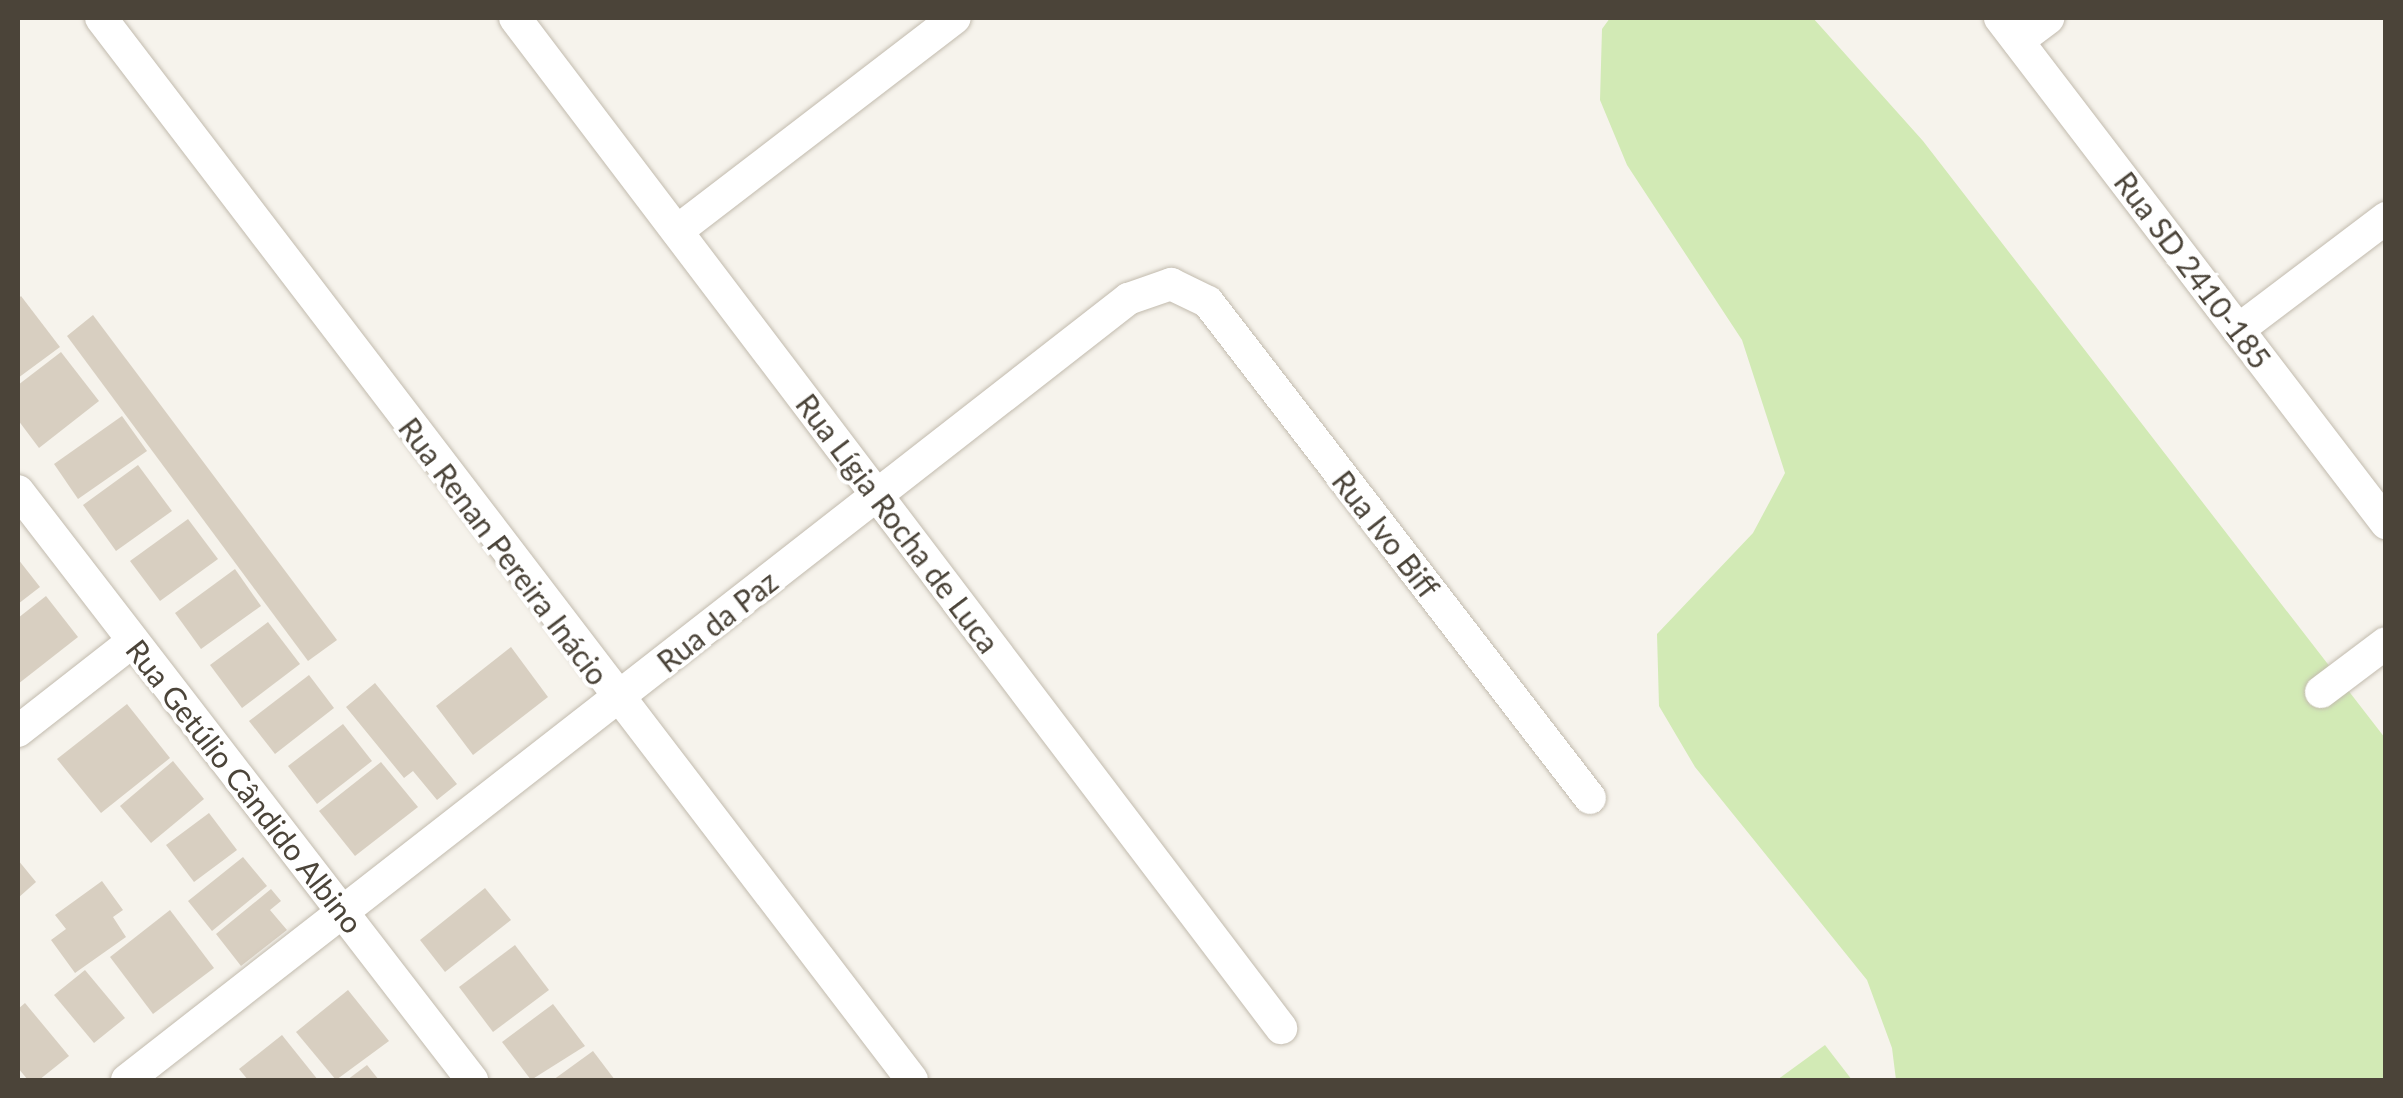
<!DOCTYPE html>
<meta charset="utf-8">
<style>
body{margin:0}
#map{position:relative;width:2403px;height:1098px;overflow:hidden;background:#f6f3ec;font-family:Lato,sans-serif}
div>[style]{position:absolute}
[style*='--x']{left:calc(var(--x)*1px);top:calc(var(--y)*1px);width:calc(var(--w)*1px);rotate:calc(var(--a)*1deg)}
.green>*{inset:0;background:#d2eab5}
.building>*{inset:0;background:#d8cfc1}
.roads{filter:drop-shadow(0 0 2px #c2bbae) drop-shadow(0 0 2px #c2bbae)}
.street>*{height:32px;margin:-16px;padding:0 16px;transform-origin:16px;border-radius:16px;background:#fff}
span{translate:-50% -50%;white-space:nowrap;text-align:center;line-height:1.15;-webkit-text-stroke:8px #fff;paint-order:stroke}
.street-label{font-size:30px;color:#4b4439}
.frame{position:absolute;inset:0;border:20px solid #4b4439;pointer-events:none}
</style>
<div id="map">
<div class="green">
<i style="clip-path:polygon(1610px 18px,1813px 18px,1923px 141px,2385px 738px,2385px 1080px,1896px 1080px,1892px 1048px,1867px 980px,1695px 767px,1659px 706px,1657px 634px,1753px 533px,1785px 473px,1742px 340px,1627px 165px,1600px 100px,1602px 29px)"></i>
<i style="clip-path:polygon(1825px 1045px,1852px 1080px,1777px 1080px)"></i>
</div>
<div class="building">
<i style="clip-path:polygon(21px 296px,60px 347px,18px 378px,18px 299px)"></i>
<i style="clip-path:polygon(93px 315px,337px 640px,308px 661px,67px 336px)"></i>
<i style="clip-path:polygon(61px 352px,99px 401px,39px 448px,18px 420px,18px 385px)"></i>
<i style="clip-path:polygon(122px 416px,147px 451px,78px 499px,54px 464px)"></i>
<i style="clip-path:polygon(138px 465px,172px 511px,116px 551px,83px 505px)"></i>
<i style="clip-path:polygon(188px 519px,218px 559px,160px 601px,130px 561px)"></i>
<i style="clip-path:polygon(18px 559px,40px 587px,18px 604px)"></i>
<i style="clip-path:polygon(235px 569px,261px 606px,201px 649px,175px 613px)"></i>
<i style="clip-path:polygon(46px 596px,78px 637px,18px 684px,18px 618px)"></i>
<i style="clip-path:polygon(268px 622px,300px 664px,242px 708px,210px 665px)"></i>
<i style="clip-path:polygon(511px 647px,548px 697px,473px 755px,436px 706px)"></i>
<i style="clip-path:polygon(309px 675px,334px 708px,275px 754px,249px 721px)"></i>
<i style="clip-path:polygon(375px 683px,457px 784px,437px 800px,413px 771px,404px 778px,346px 707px)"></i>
<i style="clip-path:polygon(127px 704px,170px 758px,101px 813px,57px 759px)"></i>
<i style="clip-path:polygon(343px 724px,372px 761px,317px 804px,288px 766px)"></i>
<i style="clip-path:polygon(173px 761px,204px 799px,151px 843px,120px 806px)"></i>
<i style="clip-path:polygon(381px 762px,418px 807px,355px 856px,319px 811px)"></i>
<i style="clip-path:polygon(209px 813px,237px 850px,194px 882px,166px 845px)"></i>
<i style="clip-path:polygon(243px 857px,267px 886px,212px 931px,188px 901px)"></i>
<i style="clip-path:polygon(18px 860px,36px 882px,18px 898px)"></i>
<i style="clip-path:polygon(102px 881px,123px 910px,113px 917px,126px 937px,75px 973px,51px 940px,66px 929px,55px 915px)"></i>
<i style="clip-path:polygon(485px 888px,511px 920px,445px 972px,420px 940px)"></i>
<i style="clip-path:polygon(271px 889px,281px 901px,270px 910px,287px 930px,241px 966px,216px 934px)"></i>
<i style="clip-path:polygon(170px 910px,214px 968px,153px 1014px,110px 957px)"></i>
<i style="clip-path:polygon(515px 945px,549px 990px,493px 1032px,459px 987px)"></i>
<i style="clip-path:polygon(85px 970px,125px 1018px,94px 1043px,54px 995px)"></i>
<i style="clip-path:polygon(348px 990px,389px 1041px,336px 1080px,296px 1032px)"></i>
<i style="clip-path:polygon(25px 1003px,69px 1056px,39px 1080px,28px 1080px,18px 1068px,18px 1009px)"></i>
<i style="clip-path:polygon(553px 1004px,585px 1046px,531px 1080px,502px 1042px)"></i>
<i style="clip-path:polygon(282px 1035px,318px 1080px,248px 1080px,239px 1069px)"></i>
<i style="clip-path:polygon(593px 1051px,615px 1080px,553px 1080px)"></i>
<i style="clip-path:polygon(367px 1065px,379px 1080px,347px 1080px)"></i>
</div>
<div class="roads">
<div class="street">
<i style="--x:101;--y:18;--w:1336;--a:52.63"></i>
<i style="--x:515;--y:18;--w:1268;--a:52.82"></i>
<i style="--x:2000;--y:18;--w:636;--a:52.61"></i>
<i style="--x:2018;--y:41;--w:38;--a:-37"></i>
<i style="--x:677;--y:231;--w:350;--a:-37.5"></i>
<i style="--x:2238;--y:330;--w:186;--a:-37.1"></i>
<i style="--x:18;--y:491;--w:744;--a:52.38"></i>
<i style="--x:2321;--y:692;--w:81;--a:-37"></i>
<i style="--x:18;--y:731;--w:146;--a:-38"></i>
<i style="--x:127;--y:1080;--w:1270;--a:-37.96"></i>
<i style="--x:1128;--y:299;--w:46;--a:-19.2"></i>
<i style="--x:1171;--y:284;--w:41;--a:25.9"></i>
<i style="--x:1208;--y:302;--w:626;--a:52.4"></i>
</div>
</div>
<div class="street-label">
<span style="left:2193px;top:270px;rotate:53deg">Rua SD 2410-185</span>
<span style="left:898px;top:523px;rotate:53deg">Rua Lígia Rocha de Luca</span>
<span style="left:1386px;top:534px;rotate:52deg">Rua Ivo Biff</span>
<span style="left:504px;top:551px;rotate:53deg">Rua Renan Pereira Inácio</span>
<span style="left:717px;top:621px;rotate:-38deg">Rua da Paz</span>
<span style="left:245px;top:786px;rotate:52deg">Rua Getúlio Cândido Albino</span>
</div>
<div class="frame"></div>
</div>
